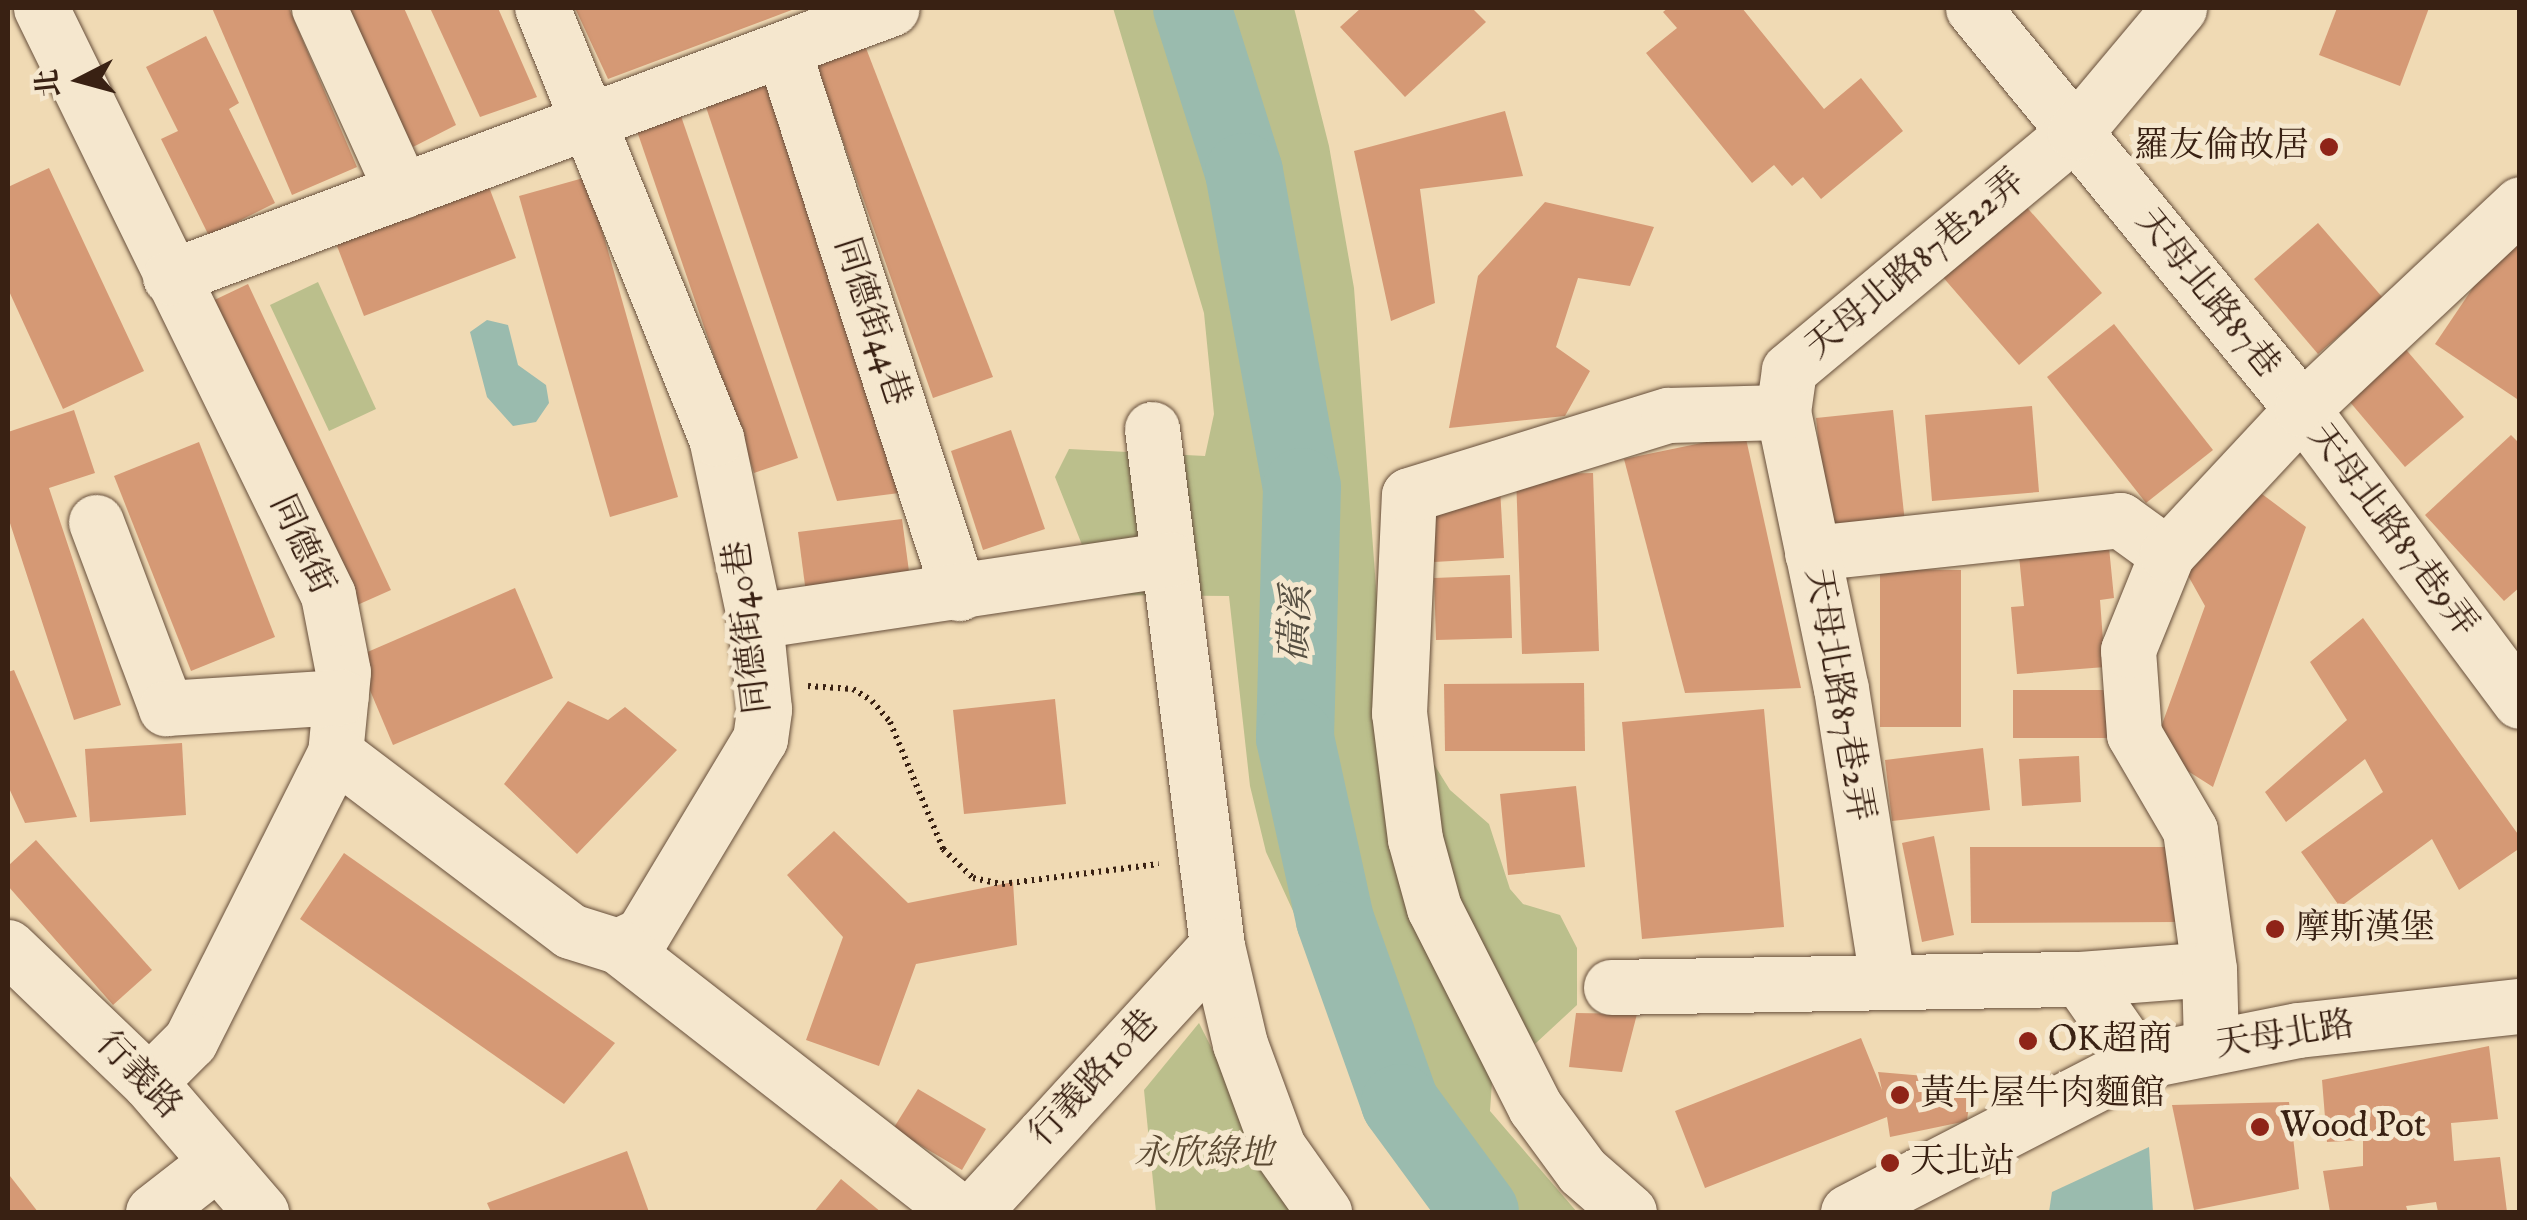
<!DOCTYPE html>
<meta charset="utf-8">
<style>
body{margin:0}
#map{position:relative;width:2527px;height:1220px;overflow:hidden;background:#f0dab4;font-family:"IM FELL English","Noto Serif TC",serif}
div>[style]{position:absolute}
[style*='--x']{left:calc(var(--x)*1px);top:calc(var(--y)*1px);width:calc(var(--w)*1px);rotate:calc(var(--a)*1deg)}
.green>*{inset:0;background:#bbbf8c}
.water>*{inset:0;background:#9abbae}
.river>*{height:78px;margin:-39px;padding:0 39px;transform-origin:39px;border-radius:39px;background:#9abbae}
.building>*{inset:0;background:#d59975}
.path>*{height:6px;margin-top:-3px;transform-origin:0;background:repeating-linear-gradient(90deg,#392113 0 2.5px,transparent 0 7.5px)}
.roads{filter:drop-shadow(0 0 2px #674f3b) drop-shadow(0 0 2px #674f3b)}
.minor>*{height:55px;margin:-27.5px;padding:0 27.5px;transform-origin:27.5px;border-radius:27.5px;background:#f5e7ce}
.dots>*{width:28px;height:28px;translate:-50% -50%;box-sizing:border-box;border:5px solid #f5e7ce;border-radius:50%}
span{translate:-50% -50%;white-space:nowrap;text-align:center;line-height:1.15;-webkit-text-stroke:10px #f5e7ce;paint-order:stroke}
.poi-label{font-size:35px;color:#392113}
.right{translate:-100% -50%;text-align:right}
.left{translate:0 -50%;text-align:left}
.street-label{font-size:35px;color:#392113}
.park-label{font-size:35px;color:#5a4831;font-style:italic}
.water-label{font-size:38px;color:#564f42;font-style:italic}
.frame{position:absolute;inset:0;border:10px solid #392113;pointer-events:none}
.north{position:absolute;left:30px;top:30px;width:100px;height:100px;-webkit-text-stroke:8px #f5e7ce;paint-order:stroke;rotate:264deg;font-size:28px;font-weight:700;line-height:40px;text-align:center;color:#392113}
.north::after{content:'';display:block;margin:auto;width:35px;height:45px;background:#392113;clip-path:polygon(50% 0,100% 100%,50% 72%,0 100%)}
</style>
<div id="map">
<div class="green">
<i style="clip-path:polygon(1113px 8px,1294px 8px,1329px 146px,1354px 288px,1380px 642px,1427px 753px,1450px 790px,1489px 824px,1510px 889px,1523px 904px,1560px 915px,1577px 948px,1577px 1005px,1536px 1043px,1493px 1068px,1490px 1111px,1577px 1212px,1456px 1212px,1444px 1197px,1376px 1092px,1266px 852px,1250px 786px,1229px 596px,1102px 595px,1055px 477px,1069px 449px,1205px 456px,1214px 414px,1204px 313px)"></i>
<i style="clip-path:polygon(318px 282px,376px 409px,329px 431px,270px 305px)"></i>
<i style="clip-path:polygon(1199px 1023px,1280px 1184px,1290px 1212px,1156px 1212px,1144px 1090px)"></i>
</div>
<div class="water">
<i style="clip-path:polygon(487px 320px,508px 325px,518px 365px,546px 385px,549px 403px,536px 422px,513px 426px,487px 397px,470px 332px)"></i>
<i style="clip-path:polygon(2149px 1147px,2153px 1212px,2049px 1212px,2052px 1192px)"></i>
</div>
<div class="river">
<i style="--x:1192;--y:8;--w:172;--a:72.4"></i>
<i style="--x:1244;--y:172;--w:320;--a:79.6"></i>
<i style="--x:1302;--y:487;--w:251;--a:91.6"></i>
<i style="--x:1295;--y:738;--w:186;--a:77.6"></i>
<i style="--x:1335;--y:920;--w:194;--a:70.4"></i>
<i style="--x:1400;--y:1103;--w:135;--a:53.7"></i>
</div>
<div class="building">
<i style="clip-path:polygon(212px 8px,289px 8px,357px 167px,292px 195px)"></i>
<i style="clip-path:polygon(342px 8px,404px 8px,456px 125px,413px 147px)"></i>
<i style="clip-path:polygon(430px 8px,498px 8px,537px 97px,480px 117px)"></i>
<i style="clip-path:polygon(575px 8px,797px 8px,608px 79px)"></i>
<i style="clip-path:polygon(1361px 8px,1472px 8px,1486px 22px,1405px 97px,1340px 27px)"></i>
<i style="clip-path:polygon(1668px 8px,1742px 8px,1824px 109px,1861px 78px,1903px 131px,1821px 199px,1803px 177px,1792px 186px,1774px 165px,1752px 183px,1646px 53px,1677px 28px,1663px 12px)"></i>
<i style="clip-path:polygon(2337px 8px,2429px 8px,2400px 86px,2319px 55px)"></i>
<i style="clip-path:polygon(206px 36px,239px 103px,229px 109px,275px 203px,209px 236px,161px 139px,178px 131px,146px 67px)"></i>
<i style="clip-path:polygon(864px 43px,993px 377px,933px 398px,815px 61px)"></i>
<i style="clip-path:polygon(765px 79px,907px 492px,837px 501px,703px 98px)"></i>
<i style="clip-path:polygon(1505px 111px,1523px 176px,1420px 189px,1435px 303px,1391px 321px,1354px 151px)"></i>
<i style="clip-path:polygon(681px 116px,798px 458px,754px 473px,637px 131px)"></i>
<i style="clip-path:polygon(49px 168px,144px 371px,63px 409px,8px 289px,8px 187px)"></i>
<i style="clip-path:polygon(484px 174px,516px 258px,364px 316px,332px 233px)"></i>
<i style="clip-path:polygon(587px 177px,678px 497px,610px 517px,519px 196px)"></i>
<i style="clip-path:polygon(2017px 196px,2102px 293px,2019px 365px,1935px 268px)"></i>
<i style="clip-path:polygon(1545px 202px,1654px 227px,1630px 286px,1578px 278px,1556px 347px,1590px 371px,1565px 416px,1449px 428px,1478px 276px)"></i>
<i style="clip-path:polygon(2520px 218px,2520px 401px,2435px 344px)"></i>
<i style="clip-path:polygon(2318px 223px,2383px 298px,2318px 354px,2254px 279px)"></i>
<i style="clip-path:polygon(248px 284px,391px 590px,346px 610px,206px 304px)"></i>
<i style="clip-path:polygon(2114px 324px,2213px 450px,2146px 503px,2047px 377px)"></i>
<i style="clip-path:polygon(2390px 331px,2464px 417px,2405px 467px,2333px 382px)"></i>
<i style="clip-path:polygon(2032px 406px,2039px 492px,1932px 501px,1925px 415px)"></i>
<i style="clip-path:polygon(74px 410px,95px 473px,49px 488px,121px 705px,74px 720px,8px 517px,8px 432px)"></i>
<i style="clip-path:polygon(1893px 410px,1905px 523px,1828px 531px,1816px 418px)"></i>
<i style="clip-path:polygon(1011px 430px,1045px 529px,983px 550px,951px 451px)"></i>
<i style="clip-path:polygon(1745px 434px,1801px 688px,1685px 693px,1624px 459px)"></i>
<i style="clip-path:polygon(2511px 435px,2520px 444px,2520px 587px,2504px 601px,2425px 515px)"></i>
<i style="clip-path:polygon(199px 442px,275px 637px,191px 671px,114px 476px)"></i>
<i style="clip-path:polygon(1593px 473px,1599px 651px,1522px 654px,1516px 475px)"></i>
<i style="clip-path:polygon(2250px 485px,2306px 527px,2213px 787px,2153px 749px,2205px 606px,2181px 563px)"></i>
<i style="clip-path:polygon(1500px 488px,1504px 558px,1434px 562px,1431px 492px)"></i>
<i style="clip-path:polygon(902px 519px,910px 579px,806px 593px,798px 532px)"></i>
<i style="clip-path:polygon(2107px 527px,2114px 598px,2100px 600px,2105px 667px,2017px 674px,2011px 607px,2024px 606px,2017px 536px)"></i>
<i style="clip-path:polygon(1880px 569px,1961px 570px,1961px 727px,1880px 727px)"></i>
<i style="clip-path:polygon(1510px 575px,1512px 638px,1436px 640px,1434px 578px)"></i>
<i style="clip-path:polygon(515px 588px,553px 678px,393px 745px,356px 657px)"></i>
<i style="clip-path:polygon(2363px 618px,2520px 837px,2520px 848px,2459px 890px,2432px 839px,2340px 907px,2301px 852px,2383px 792px,2365px 759px,2286px 822px,2265px 792px,2347px 720px,2310px 662px)"></i>
<i style="clip-path:polygon(14px 670px,77px 817px,25px 823px,8px 786px,8px 672px)"></i>
<i style="clip-path:polygon(1584px 683px,1585px 751px,1445px 751px,1444px 684px)"></i>
<i style="clip-path:polygon(2013px 690px,2125px 690px,2125px 738px,2013px 738px)"></i>
<i style="clip-path:polygon(1055px 699px,1066px 804px,964px 814px,953px 710px)"></i>
<i style="clip-path:polygon(568px 701px,608px 720px,625px 707px,677px 750px,577px 854px,504px 784px)"></i>
<i style="clip-path:polygon(1764px 709px,1784px 927px,1642px 939px,1622px 722px)"></i>
<i style="clip-path:polygon(182px 743px,186px 815px,90px 822px,85px 749px)"></i>
<i style="clip-path:polygon(1983px 748px,1990px 810px,1892px 821px,1885px 760px)"></i>
<i style="clip-path:polygon(2079px 756px,2081px 802px,2022px 806px,2019px 759px)"></i>
<i style="clip-path:polygon(1576px 786px,1585px 867px,1508px 875px,1500px 794px)"></i>
<i style="clip-path:polygon(834px 831px,908px 903px,1013px 882px,1017px 945px,916px 964px,879px 1066px,806px 1040px,843px 937px,787px 875px)"></i>
<i style="clip-path:polygon(1934px 836px,1954px 935px,1922px 942px,1902px 843px)"></i>
<i style="clip-path:polygon(36px 840px,152px 970px,113px 1005px,8px 886px,8px 866px)"></i>
<i style="clip-path:polygon(1970px 847px,2179px 847px,2179px 922px,1971px 923px)"></i>
<i style="clip-path:polygon(344px 853px,615px 1043px,564px 1104px,300px 919px)"></i>
<i style="clip-path:polygon(1576px 1013px,1637px 1014px,1622px 1072px,1569px 1067px)"></i>
<i style="clip-path:polygon(1861px 1038px,1882px 1090px,1878px 1072px,1972px 1080px,1967px 1121px,1890px 1137px,1887px 1117px,1705px 1188px,1675px 1111px)"></i>
<i style="clip-path:polygon(2489px 1046px,2498px 1119px,2451px 1123px,2454px 1161px,2500px 1157px,2507px 1212px,2438px 1212px,2436px 1202px,2406px 1206px,2408px 1212px,2330px 1212px,2323px 1171px,2363px 1166px,2363px 1140px,2327px 1142px,2322px 1080px)"></i>
<i style="clip-path:polygon(918px 1089px,986px 1129px,962px 1170px,893px 1129px)"></i>
<i style="clip-path:polygon(2289px 1102px,2299px 1189px,2194px 1210px,2172px 1105px)"></i>
<i style="clip-path:polygon(627px 1151px,649px 1212px,491px 1212px,487px 1203px)"></i>
<i style="clip-path:polygon(10px 1176px,38px 1212px,8px 1212px)"></i>
<i style="clip-path:polygon(841px 1179px,881px 1212px,814px 1212px)"></i>
</div>
<div class="path">
<i style="--x:808;--y:686;--w:45;--a:3.8"></i>
<i style="--x:853;--y:689;--w:22;--a:32"></i>
<i style="--x:872;--y:701;--w:28;--a:49"></i>
<i style="--x:890;--y:722;--w:138;--a:67.3"></i>
<i style="--x:943;--y:849;--w:42;--a:44"></i>
<i style="--x:973;--y:878;--w:30;--a:12"></i>
<i style="--x:1002;--y:884;--w:158;--a:-7.3"></i>
</div>
<div class="roads">
<div class="minor">
<i style="--x:41;--y:8;--w:653;--a:63.94"></i>
<i style="--x:328;--y:595;--w:78;--a:79"></i>
<i style="--x:343;--y:672;--w:81;--a:95.6"></i>
<i style="--x:335;--y:753;--w:322;--a:116.7"></i>
<i style="--x:190;--y:1041;--w:58;--a:135"></i>
<i style="--x:319;--y:8;--w:201;--a:65.6"></i>
<i style="--x:1973;--y:8;--w:519;--a:50.63"></i>
<i style="--x:2302;--y:409;--w:364;--a:53.3"></i>
<i style="--x:783;--y:50;--w:571;--a:72.04"></i>
<i style="--x:170;--y:277;--w:770;--a:-20.43"></i>
<i style="--x:1152;--y:429;--w:521;--a:82.83"></i>
<i style="--x:1217;--y:946;--w:101;--a:76.8"></i>
<i style="--x:1240;--y:1044;--w:110;--a:69.7"></i>
<i style="--x:1278;--y:1147;--w:80;--a:54.7"></i>
<i style="--x:96;--y:522;--w:199;--a:69.4"></i>
<i style="--x:166;--y:708;--w:175;--a:-3.6"></i>
<i style="--x:1812;--y:553;--w:310;--a:-6.1"></i>
<i style="--x:2120;--y:520;--w:58;--a:35.9"></i>
<i style="--x:755;--y:621;--w:418;--a:-8.5"></i>
<i style="--x:335;--y:753;--w:295;--a:37.1"></i>
<i style="--x:570;--y:931;--w:50;--a:17.4"></i>
<i style="--x:618;--y:946;--w:26;--a:-25"></i>
<i style="--x:642;--y:935;--w:229;--a:-59"></i>
<i style="--x:760;--y:739;--w:30;--a:-82"></i>
<i style="--x:764;--y:709;--w:88;--a:-95.8"></i>
<i style="--x:755;--y:621;--w:187;--a:-102"></i>
<i style="--x:716;--y:438;--w:464;--a:-112"></i>
<i style="--x:618;--y:946;--w:433;--a:37.9"></i>
<i style="--x:8;--y:947;--w:195;--a:43.8"></i>
<i style="--x:149;--y:1082;--w:172;--a:49.3"></i>
<i style="--x:2209;--y:969;--w:140;--a:-97.8"></i>
<i style="--x:2190;--y:830;--w:111;--a:-120.3"></i>
<i style="--x:2134;--y:734;--w:84;--a:-94.1"></i>
<i style="--x:2128;--y:650;--w:104;--a:-67.9"></i>
<i style="--x:2167;--y:554;--w:198;--a:-47"></i>
<i style="--x:2302;--y:409;--w:299;--a:-43.2"></i>
<i style="--x:1887;--y:979;--w:294;--a:-99"></i>
<i style="--x:1841;--y:689;--w:283;--a:-101.8"></i>
<i style="--x:1783;--y:412;--w:42;--a:-81.9"></i>
<i style="--x:1789;--y:370;--w:372;--a:-39.8"></i>
<i style="--x:2075;--y:132;--w:162;--a:-50"></i>
<i style="--x:2080;--y:979;--w:129;--a:-4.4"></i>
<i style="--x:2209;--y:969;--w:78;--a:88.5"></i>
<i style="--x:1611;--y:987;--w:469;--a:-1"></i>
<i style="--x:2080;--y:979;--w:101;--a:55.1"></i>
<i style="--x:153;--y:1212;--w:81;--a:-38"></i>
<i style="--x:973;--y:1212;--w:361;--a:-47.5"></i>
<i style="--x:1629;--y:1212;--w:62;--a:-138.9"></i>
<i style="--x:1582;--y:1171;--w:79;--a:-126.3"></i>
<i style="--x:1535;--y:1107;--w:223;--a:-116.9"></i>
<i style="--x:1434;--y:908;--w:72;--a:-105.4"></i>
<i style="--x:1415;--y:839;--w:127;--a:-97.2"></i>
<i style="--x:1399;--y:713;--w:218;--a:-87.4"></i>
<i style="--x:1409;--y:495;--w:271;--a:-17.2"></i>
<i style="--x:1668;--y:415;--w:115;--a:-1.5"></i>
<i style="--x:1848;--y:1212;--w:326;--a:-27.3"></i>
<i style="--x:2138;--y:1062;--w:163;--a:-11.3"></i>
<i style="--x:2298;--y:1030;--w:223;--a:-6.2"></i>
</div>
</div>
<div class="dots">
<i style="left:2329px;top:147px;background:#8f2418"></i>
<i style="left:2275px;top:929px;background:#8f2418"></i>
<i style="left:2028px;top:1041px;background:#8f2418"></i>
<i style="left:1900px;top:1095px;background:#8f2418"></i>
<i style="left:2260px;top:1127px;background:#8f2418"></i>
<i style="left:1890px;top:1163px;background:#8f2418"></i>
</div>
<div class="poi-label">
<span class="right" style="left:2309px;top:147px">羅友倫故居</span>
<span class="left" style="left:2295px;top:929px">摩斯漢堡</span>
<span class="left" style="left:2048px;top:1041px">OK超商</span>
<span class="left" style="left:1920px;top:1095px">黃牛屋牛肉麵館</span>
<span class="left" style="left:2280px;top:1127px">Wood Pot</span>
<span class="left" style="left:1910px;top:1163px">天北站</span>
</div>
<div class="street-label">
<span style="left:1916px;top:265px;rotate:-40deg">天母北路87巷22弄</span>
<span style="left:2207px;top:294px;rotate:51deg">天母北路87巷</span>
<span style="left:871px;top:322px;rotate:72deg">同德街44巷</span>
<span style="left:2392px;top:531px;rotate:53deg">天母北路87巷9弄</span>
<span style="left:301px;top:545px;rotate:65deg">同德街</span>
<span style="left:749px;top:627px;rotate:-97deg">同德街40巷</span>
<span style="left:1838px;top:695px;rotate:80deg">天母北路87巷2弄</span>
<span style="left:2285px;top:1036px;rotate:-9deg">天母北路</span>
<span style="left:138px;top:1076px;rotate:46deg">行義路</span>
<span style="left:1095px;top:1079px;rotate:-47deg">行義路10巷</span>
</div>
<div class="park-label">
<span style="left:1204px;top:1155px">永欣綠地</span>
</div>
<div class="water-label">
<span style="left:1298px;top:624px;rotate:-88deg">磺溪</span>
</div>
<div class="frame"></div>
<div class="north">北</div>
</div>
